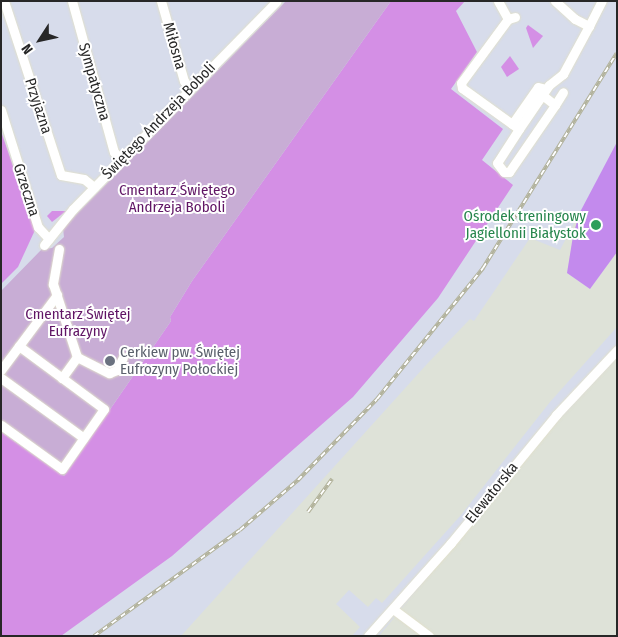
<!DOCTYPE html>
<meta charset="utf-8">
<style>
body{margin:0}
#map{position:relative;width:618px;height:637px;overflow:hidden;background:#d7dceb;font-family:"Fira Sans Condensed",sans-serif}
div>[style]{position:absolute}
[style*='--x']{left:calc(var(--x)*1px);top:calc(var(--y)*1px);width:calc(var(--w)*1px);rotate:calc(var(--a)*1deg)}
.industrial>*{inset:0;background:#dee2d8}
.green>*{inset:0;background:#d48fe5}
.cemetery>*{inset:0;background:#c8add5}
.pitch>*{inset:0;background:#c38aed}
.roads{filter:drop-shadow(0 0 1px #e1e0cc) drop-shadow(0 0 1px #e1e0cc)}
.minor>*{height:9px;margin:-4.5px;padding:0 4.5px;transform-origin:4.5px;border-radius:4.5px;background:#fff}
.rail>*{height:4px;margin-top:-2px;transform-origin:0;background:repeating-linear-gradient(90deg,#fff 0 5.5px,#b2b29a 0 11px);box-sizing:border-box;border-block:1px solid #b2b29a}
.dots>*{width:14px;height:14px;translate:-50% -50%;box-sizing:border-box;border:2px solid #fff;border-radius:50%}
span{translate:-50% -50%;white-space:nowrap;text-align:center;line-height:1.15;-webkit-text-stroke:4px #fff;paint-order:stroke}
.street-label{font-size:15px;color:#272727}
.park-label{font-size:15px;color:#601565}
.leisure-label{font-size:15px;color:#27864d}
.right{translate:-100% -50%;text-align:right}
.worship-label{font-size:15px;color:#5b616d}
.left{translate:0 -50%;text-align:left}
.frame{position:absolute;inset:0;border:2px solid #272727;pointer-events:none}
.north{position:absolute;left:15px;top:15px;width:50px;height:50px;-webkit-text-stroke:4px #fff;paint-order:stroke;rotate:235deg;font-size:14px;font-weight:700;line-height:20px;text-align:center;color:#272727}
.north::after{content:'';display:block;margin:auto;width:18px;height:22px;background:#272727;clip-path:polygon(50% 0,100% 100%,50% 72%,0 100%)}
</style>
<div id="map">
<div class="industrial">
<i style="clip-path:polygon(579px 214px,567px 273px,590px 289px,617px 252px,617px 327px,550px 402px,461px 515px,382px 603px,376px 598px,368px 607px,349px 590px,336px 604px,360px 627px,352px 636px,181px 636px,427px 364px,470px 319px,474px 321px,530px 238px,560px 250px)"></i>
<i style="clip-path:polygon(617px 359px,617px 636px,379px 636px,554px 426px)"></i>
</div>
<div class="green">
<i style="clip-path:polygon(391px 1px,465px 1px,456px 11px,477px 52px,451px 89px,503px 129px,482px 160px,513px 185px,438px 298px,353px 397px,172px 556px,61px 636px,1px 636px,1px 432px,64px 476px,171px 321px,170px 317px,192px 281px)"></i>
<i style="clip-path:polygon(528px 25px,543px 36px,533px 48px,526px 28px)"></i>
<i style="clip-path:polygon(510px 56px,519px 69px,507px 77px,501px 67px)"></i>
<i style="clip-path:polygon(1px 131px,35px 230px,18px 267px,1px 284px)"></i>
<i style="clip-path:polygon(52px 211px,66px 211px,52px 222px,47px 216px)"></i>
</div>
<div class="cemetery">
<i style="clip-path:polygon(286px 1px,391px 1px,192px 281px,170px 317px,171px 321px,64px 476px,1px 432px,1px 291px,42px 249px,52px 248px,64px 237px,63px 228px)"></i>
</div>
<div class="pitch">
<i style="clip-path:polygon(617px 142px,617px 252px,590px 289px,567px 273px,573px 236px,579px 214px)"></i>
</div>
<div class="roads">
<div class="minor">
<i style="--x:4;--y:1;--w:183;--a:71.9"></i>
<i style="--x:61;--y:175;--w:23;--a:10"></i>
<i style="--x:84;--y:179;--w:13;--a:39"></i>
<i style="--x:72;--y:1;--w:157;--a:74.5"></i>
<i style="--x:114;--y:152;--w:11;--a:49"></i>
<i style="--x:161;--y:1;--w:83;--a:74"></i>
<i style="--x:184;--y:81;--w:10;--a:53"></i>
<i style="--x:498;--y:1;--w:21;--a:61"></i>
<i style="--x:555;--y:1;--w:27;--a:42"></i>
<i style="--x:575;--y:19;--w:16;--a:27"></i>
<i style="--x:589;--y:26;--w:28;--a:-63"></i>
<i style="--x:515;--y:17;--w:7;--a:164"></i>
<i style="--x:508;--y:19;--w:79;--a:126.3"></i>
<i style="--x:461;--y:83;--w:5;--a:79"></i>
<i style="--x:462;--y:88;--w:70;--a:35.7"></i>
<i style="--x:519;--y:129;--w:53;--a:-55.7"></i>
<i style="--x:549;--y:85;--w:18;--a:-38"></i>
<i style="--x:563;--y:74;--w:55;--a:-61.6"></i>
<i style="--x:555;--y:105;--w:15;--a:-58"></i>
<i style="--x:1;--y:110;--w:123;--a:72.5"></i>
<i style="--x:38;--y:227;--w:16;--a:47"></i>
<i style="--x:512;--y:124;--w:45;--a:-54.9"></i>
<i style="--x:538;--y:87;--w:8;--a:14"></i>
<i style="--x:519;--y:129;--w:40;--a:122.9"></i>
<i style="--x:497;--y:163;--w:11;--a:52"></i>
<i style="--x:504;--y:172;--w:5;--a:0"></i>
<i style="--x:509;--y:172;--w:81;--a:-55.5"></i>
<i style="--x:555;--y:105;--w:16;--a:-142"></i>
<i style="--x:44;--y:245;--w:46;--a:-51.1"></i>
<i style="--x:73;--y:209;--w:291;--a:-45.6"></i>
<i style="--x:59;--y:249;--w:36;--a:100"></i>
<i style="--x:53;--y:284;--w:77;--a:71.8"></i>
<i style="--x:77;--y:357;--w:26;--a:126"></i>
<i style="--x:77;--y:357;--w:36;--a:27"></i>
<i style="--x:109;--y:373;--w:9;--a:-21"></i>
<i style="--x:117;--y:370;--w:14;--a:-65"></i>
<i style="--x:1;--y:370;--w:94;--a:-53.3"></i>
<i style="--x:1;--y:378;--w:102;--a:35.9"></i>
<i style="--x:1;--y:425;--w:75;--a:35.8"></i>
<i style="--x:62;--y:469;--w:73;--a:-55"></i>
<i style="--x:104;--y:409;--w:106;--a:-143.5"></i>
<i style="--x:393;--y:609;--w:45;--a:36.9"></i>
<i style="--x:368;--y:636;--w:125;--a:-48.3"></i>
<i style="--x:451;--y:543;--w:166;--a:-50.6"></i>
<i style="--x:556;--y:415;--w:89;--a:-46.8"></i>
</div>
</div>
<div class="rail">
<i style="--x:308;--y:512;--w:41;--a:-54"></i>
<i style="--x:94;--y:636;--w:180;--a:-36"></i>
<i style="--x:240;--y:530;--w:77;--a:-40.8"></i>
<i style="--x:298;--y:480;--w:113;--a:-45.7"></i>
<i style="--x:377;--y:399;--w:169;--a:-51"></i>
<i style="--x:483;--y:268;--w:253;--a:-58.1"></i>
</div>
<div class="dots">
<i style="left:596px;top:225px;background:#2e9e5b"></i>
<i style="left:110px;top:361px;background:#6b7280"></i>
</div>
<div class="street-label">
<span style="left:174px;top:46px;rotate:74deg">Miłosna</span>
<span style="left:94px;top:82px;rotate:74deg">Sympatyczna</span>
<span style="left:38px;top:106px;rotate:72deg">Przyjazna</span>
<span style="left:159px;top:121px;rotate:-46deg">Świętego Andrzeja Boboli</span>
<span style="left:26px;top:190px;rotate:72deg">Grzeczna</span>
<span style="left:492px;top:493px;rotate:-51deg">Elewatorska</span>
</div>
<div class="park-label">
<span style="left:177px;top:199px">Cmentarz Świętego<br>Andrzeja Boboli</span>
<span style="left:78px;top:323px">Cmentarz Świętej<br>Eufrazyny</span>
</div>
<div class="leisure-label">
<span class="right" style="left:586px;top:225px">Ośrodek treningowy<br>Jagiellonii Białystok</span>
</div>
<div class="worship-label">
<span class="left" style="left:120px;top:361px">Cerkiew pw. Świętej<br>Eufrozyny Połockiej</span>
</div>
<div class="frame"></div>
<div class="north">N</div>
</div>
